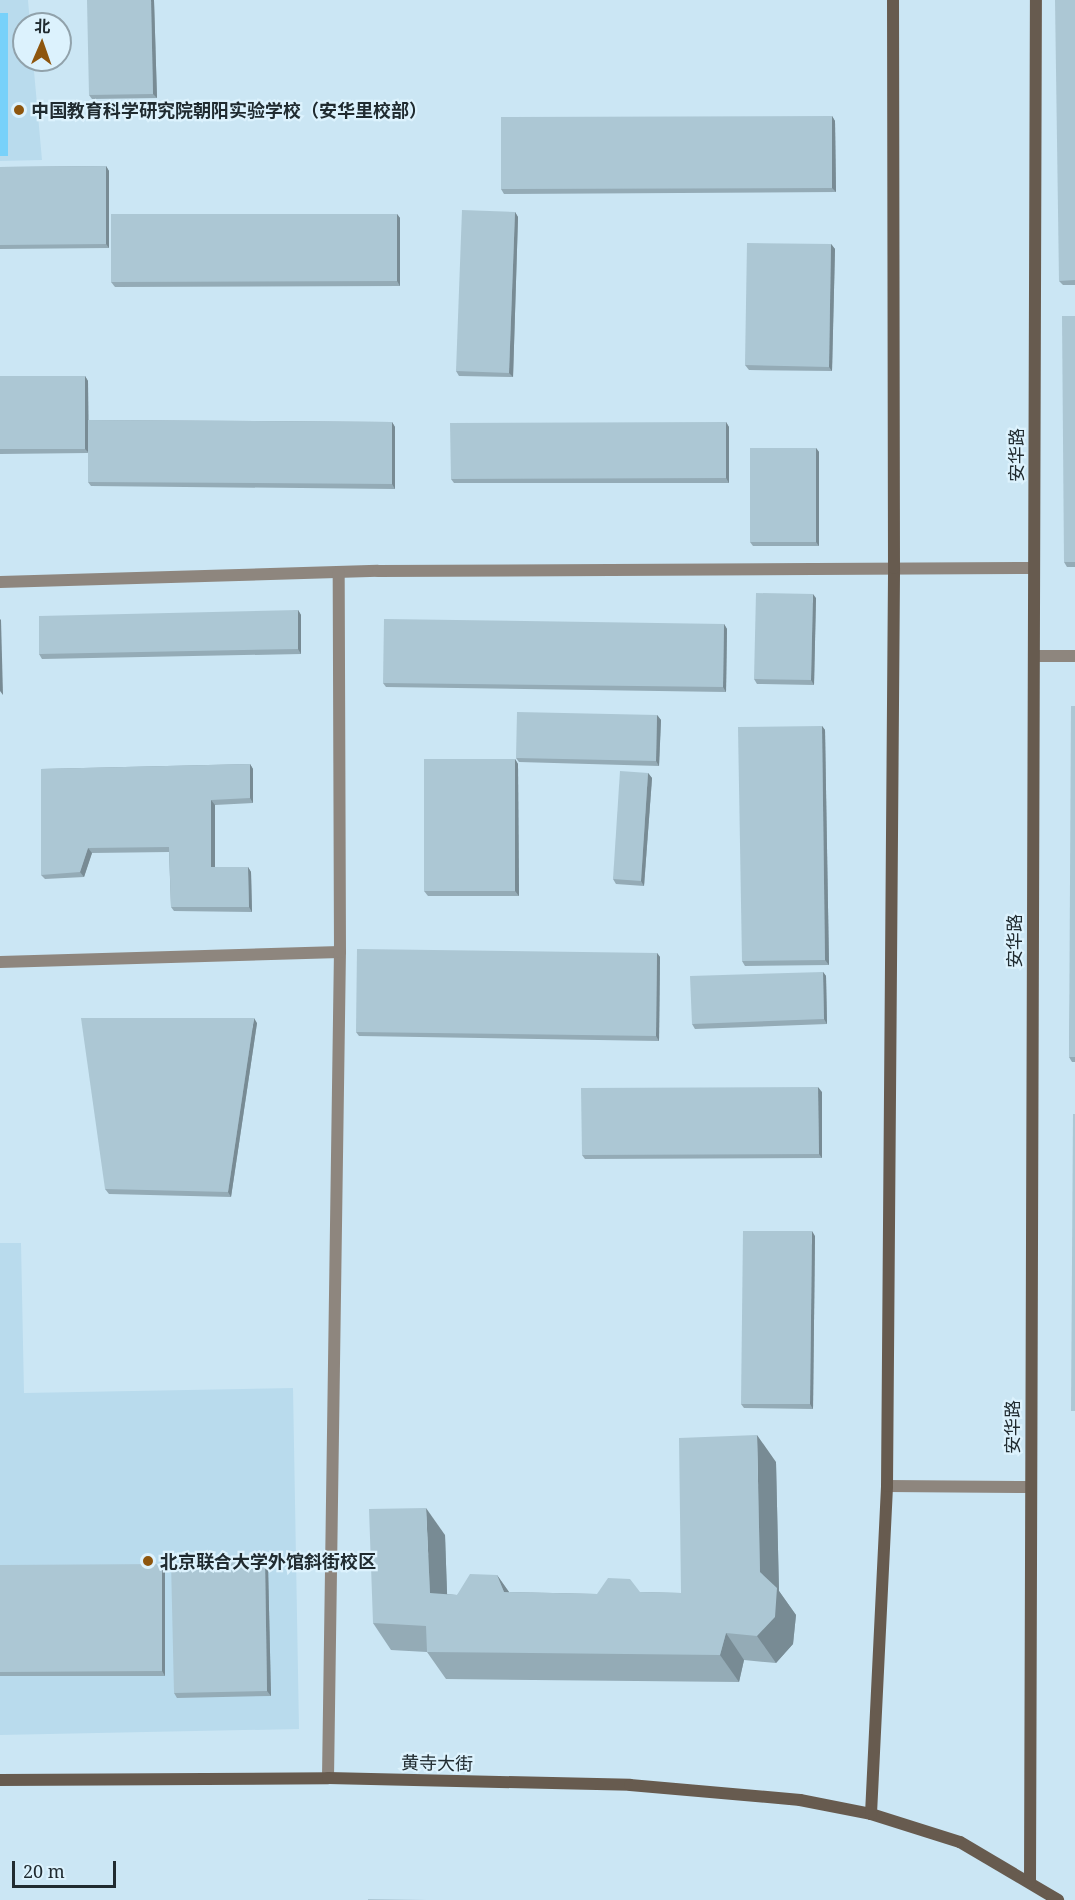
<!DOCTYPE html>
<meta charset="utf-8">
<style>
body{margin:0}
#map{position:relative;width:1075px;height:1900px;overflow:hidden;background:#cbe6f4;font-family:"Noto Serif","Noto Sans SC",serif}
div>[style]{position:absolute}
[style*='--x']{left:calc(var(--x)*1px);top:calc(var(--y)*1px);width:calc(var(--w)*1px);rotate:calc(var(--a)*1deg)}
.built>*{inset:0;background:#b9dbed}
.green>*{inset:0;background:#78d1fa}
.lane>*{height:12px;margin:-6px;padding:0 6px;transform-origin:6px;border-radius:6px;background:#8e867e}
.street>*{height:12px;margin:-6px;padding:0 6px;transform-origin:6px;border-radius:6px;background:#8e867e}
.secondary>*{height:12px;margin:-6px;padding:0 6px;transform-origin:6px;border-radius:6px;background:#675b4f}
.wall>*{inset:0;background:#94abb6}
.shaded-wall>*{inset:0;background:#788b94}
.building>*{inset:0;background:#acc7d4}
.dots>*{width:16px;height:16px;translate:-50% -50%;box-sizing:border-box;border:3px solid #dcf2fd;border-radius:50%}
span{translate:-50% -50%;white-space:nowrap;text-align:center;line-height:1.15;-webkit-text-stroke:4.5px #dcf2fd;paint-order:stroke}
.poi-label{font-size:18px;color:#202b30;font-weight:700}
.left{translate:0 -50%;text-align:left}
.street-label{font-size:18px;color:#202b30}
.north{position:absolute;left:12px;top:12px;width:60px;height:60px;box-sizing:border-box;background:#dcf2fd;border:2px solid #91a2ab;border-radius:50%;rotate:2deg;font-size:16px;font-weight:700;line-height:24px;text-align:center;color:#202b30}
.north::after{content:'';display:block;margin:auto;width:21px;height:27px;background:#8e560e;clip-path:polygon(50% 0,100% 100%,50% 72%,0 100%)}
.scale{position:absolute;left:12px;top:1861px;width:104px;height:27px;box-sizing:border-box;border:3px solid #202b30;border-top:0;padding-left:8px;font-size:18px;line-height:21px;white-space:nowrap;color:#202b30;-webkit-text-stroke:4px #dcf2fd;paint-order:stroke}
</style>
<div id="map">
<div class="built">
<i style="clip-path:polygon(0 0,28px 0,30px 24px,24px 24px,24px 60px,33px 60px,42px 160px,0 161px)"></i>
<i style="clip-path:polygon(0 1243px,21px 1243px,24px 1393px,293px 1388px,299px 1729px,0 1735px)"></i>
</div>
<div class="green">
<i style="clip-path:polygon(0 13px,8px 13px,8px 156px,0 156px)"></i>
</div>
<div class="lane">
<i style="--x:0;--y:582;--w:378;--a:-1.7"></i>
<i style="--x:378;--y:571;--w:656;--a:-0.26"></i>
<i style="--x:0;--y:962;--w:340;--a:-1.7"></i>
</div>
<div class="street">
<i style="--x:1034;--y:656;--w:41;--a:0"></i>
<i style="--x:887;--y:1486;--w:143;--a:0.4"></i>
<i style="--x:328;--y:1778;--w:826;--a:-89.17"></i>
<i style="--x:340;--y:952;--w:380;--a:-90.2"></i>
</div>
<div class="secondary">
<i style="--x:0;--y:1780;--w:328;--a:-0.3"></i>
<i style="--x:328;--y:1778;--w:302;--a:1.3"></i>
<i style="--x:630;--y:1785;--w:171;--a:5"></i>
<i style="--x:800;--y:1800;--w:72;--a:11.2"></i>
<i style="--x:871;--y:1814;--w:93;--a:17.5"></i>
<i style="--x:960;--y:1842;--w:114;--a:30.6"></i>
<i style="--x:871;--y:1814;--w:328;--a:-87.2"></i>
<i style="--x:887;--y:1486;--w:918;--a:-89.56"></i>
<i style="--x:894;--y:568;--w:568;--a:-90.1"></i>
<i style="--x:1030;--y:1882;--w:1882;--a:-89.82"></i>
</div>
<div class="wall">
<i style="clip-path:polygon(154px 0,157px 98px,92px 99px,89px 95px)"></i>
<i style="clip-path:polygon(1075px 0,1075px 285px,1063px 285px,1059px 281px)"></i>
<i style="clip-path:polygon(832px 116px,835px 121px,836px 192px,504px 194px,501px 189px)"></i>
<i style="clip-path:polygon(106px 166px,109px 171px,109px 248px,0 249px,0 167px)"></i>
<i style="clip-path:polygon(515px 212px,518px 217px,513px 377px,459px 376px,456px 371px)"></i>
<i style="clip-path:polygon(397px 214px,400px 218px,400px 286px,115px 287px,111px 282px)"></i>
<i style="clip-path:polygon(831px 244px,835px 249px,832px 371px,749px 370px,745px 365px)"></i>
<i style="clip-path:polygon(1075px 316px,1075px 567px,1067px 567px,1064px 562px)"></i>
<i style="clip-path:polygon(0 376px,85px 376px,88px 381px,88px 420px,392px 422px,395px 427px,395px 489px,91px 486px,88px 482px,88px 453px,0 454px)"></i>
<i style="clip-path:polygon(726px 422px,729px 427px,729px 483px,454px 483px,451px 479px)"></i>
<i style="clip-path:polygon(816px 448px,819px 452px,819px 546px,753px 546px,750px 542px)"></i>
<i style="clip-path:polygon(816px 598px,814px 685px,757px 684px,754px 679px)"></i>
<i style="clip-path:polygon(298px 610px,301px 615px,301px 654px,42px 659px,39px 654px)"></i>
<i style="clip-path:polygon(724px 624px,727px 629px,726px 692px,386px 687px,383px 683px)"></i>
<i style="clip-path:polygon(1075px 706px,1075px 1062px,1072px 1062px,1069px 1057px)"></i>
<i style="clip-path:polygon(657px 715px,661px 720px,659px 766px,519px 762px,516px 758px)"></i>
<i style="clip-path:polygon(822px 726px,825px 730px,829px 965px,745px 966px,742px 961px)"></i>
<i style="clip-path:polygon(515px 759px,518px 764px,519px 896px,428px 896px,424px 891px)"></i>
<i style="clip-path:polygon(250px 764px,253px 769px,253px 803px,215px 805px,215px 867px,248px 867px,251px 872px,252px 912px,174px 911px,171px 907px,169px 852px,92px 853px,84px 877px,45px 879px,41px 875px,41px 769px)"></i>
<i style="clip-path:polygon(648px 773px,652px 778px,644px 886px,616px 884px,613px 879px)"></i>
<i style="clip-path:polygon(657px 953px,660px 957px,659px 1041px,359px 1036px,356px 1032px)"></i>
<i style="clip-path:polygon(823px 972px,826px 976px,827px 1024px,695px 1029px,692px 1024px)"></i>
<i style="clip-path:polygon(257px 1023px,231px 1197px,109px 1194px,105px 1189px)"></i>
<i style="clip-path:polygon(822px 1092px,822px 1158px,585px 1159px,582px 1155px)"></i>
<i style="clip-path:polygon(815px 1236px,813px 1409px,744px 1408px,741px 1404px)"></i>
<i style="clip-path:polygon(776px 1462px,779px 1591px,796px 1615px,793px 1644px,776px 1663px,744px 1660px,739px 1682px,446px 1679px,427px 1652px,391px 1650px,373px 1623px,445px 1535px,447px 1594px,457px 1595px,497px 1575px,509px 1592px,597px 1594px,640px 1592px,681px 1593px)"></i>
<i style="clip-path:polygon(265px 1560px,268px 1565px,271px 1696px,177px 1698px,174px 1693px)"></i>
<i style="clip-path:polygon(0 1565px,165px 1569px,165px 1676px,0 1676px)"></i>
</div>
<div class="shaded-wall">
<i style="clip-path:polygon(151px 0,154px 0,157px 98px,153px 94px)"></i>
<i style="clip-path:polygon(832px 116px,835px 121px,836px 192px,832px 188px)"></i>
<i style="clip-path:polygon(106px 166px,109px 171px,109px 248px,106px 244px)"></i>
<i style="clip-path:polygon(515px 212px,518px 217px,513px 377px,509px 373px)"></i>
<i style="clip-path:polygon(397px 214px,400px 218px,400px 286px,397px 281px)"></i>
<i style="clip-path:polygon(831px 244px,835px 249px,832px 371px,829px 367px)"></i>
<i style="clip-path:polygon(85px 376px,88px 381px,89px 453px,85px 449px)"></i>
<i style="clip-path:polygon(392px 422px,395px 427px,395px 489px,392px 484px)"></i>
<i style="clip-path:polygon(726px 422px,729px 427px,729px 483px,726px 478px)"></i>
<i style="clip-path:polygon(816px 448px,819px 452px,819px 546px,816px 542px)"></i>
<i style="clip-path:polygon(813px 594px,816px 598px,814px 685px,811px 680px)"></i>
<i style="clip-path:polygon(298px 610px,301px 615px,301px 654px,298px 649px)"></i>
<i style="clip-path:polygon(0 619px,1px 620px,3px 695px,0 691px)"></i>
<i style="clip-path:polygon(724px 624px,727px 629px,726px 692px,723px 687px)"></i>
<i style="clip-path:polygon(657px 715px,661px 720px,659px 766px,656px 761px)"></i>
<i style="clip-path:polygon(822px 726px,825px 730px,829px 965px,825px 960px)"></i>
<i style="clip-path:polygon(515px 759px,518px 764px,519px 896px,515px 891px)"></i>
<i style="clip-path:polygon(250px 764px,253px 769px,253px 803px,250px 798px)"></i>
<i style="clip-path:polygon(648px 773px,652px 778px,644px 886px,641px 881px)"></i>
<i style="clip-path:polygon(211px 800px,215px 805px,215px 872px,211px 867px)"></i>
<i style="clip-path:polygon(88px 848px,92px 853px,84px 877px,80px 872px)"></i>
<i style="clip-path:polygon(248px 867px,251px 872px,252px 912px,249px 907px)"></i>
<i style="clip-path:polygon(657px 953px,660px 957px,659px 1041px,656px 1036px)"></i>
<i style="clip-path:polygon(823px 972px,826px 976px,827px 1024px,824px 1019px)"></i>
<i style="clip-path:polygon(254px 1018px,257px 1023px,231px 1197px,228px 1192px)"></i>
<i style="clip-path:polygon(818px 1087px,822px 1092px,822px 1158px,819px 1154px)"></i>
<i style="clip-path:polygon(812px 1231px,815px 1236px,813px 1409px,810px 1404px)"></i>
<i style="clip-path:polygon(757px 1435px,776px 1462px,779px 1591px,796px 1615px,793px 1644px,776px 1663px,757px 1636px,760px 1572px)"></i>
<i style="clip-path:polygon(426px 1508px,445px 1535px,448px 1620px,430px 1593px)"></i>
<i style="clip-path:polygon(265px 1560px,268px 1565px,271px 1696px,267px 1691px)"></i>
<i style="clip-path:polygon(162px 1564px,165px 1569px,165px 1676px,162px 1671px)"></i>
<i style="clip-path:polygon(497px 1575px,516px 1602px,504px 1592px)"></i>
<i style="clip-path:polygon(726px 1633px,744px 1660px,739px 1682px,720px 1655px)"></i>
</div>
<div class="building">
<i style="clip-path:polygon(87px 0,151px 0,153px 94px,89px 95px)"></i>
<i style="clip-path:polygon(1055px 0,1075px 0,1075px 280px,1059px 281px)"></i>
<i style="clip-path:polygon(832px 116px,832px 188px,501px 189px,501px 117px)"></i>
<i style="clip-path:polygon(106px 166px,106px 244px,0 245px,0 167px)"></i>
<i style="clip-path:polygon(462px 210px,515px 212px,509px 373px,456px 371px)"></i>
<i style="clip-path:polygon(111px 214px,397px 214px,397px 281px,111px 282px)"></i>
<i style="clip-path:polygon(747px 243px,831px 244px,829px 367px,745px 365px)"></i>
<i style="clip-path:polygon(1062px 316px,1075px 316px,1075px 562px,1064px 562px)"></i>
<i style="clip-path:polygon(0 376px,85px 376px,85px 449px,0 449px)"></i>
<i style="clip-path:polygon(88px 420px,392px 422px,392px 484px,88px 482px)"></i>
<i style="clip-path:polygon(726px 422px,726px 478px,451px 479px,450px 423px)"></i>
<i style="clip-path:polygon(750px 448px,816px 448px,816px 542px,750px 542px)"></i>
<i style="clip-path:polygon(756px 593px,813px 594px,811px 680px,754px 679px)"></i>
<i style="clip-path:polygon(298px 610px,298px 649px,39px 654px,39px 616px)"></i>
<i style="clip-path:polygon(384px 619px,724px 624px,723px 687px,383px 683px)"></i>
<i style="clip-path:polygon(1071px 706px,1075px 706px,1075px 1057px,1069px 1057px)"></i>
<i style="clip-path:polygon(517px 712px,657px 715px,656px 761px,516px 758px)"></i>
<i style="clip-path:polygon(822px 726px,825px 960px,742px 961px,738px 727px)"></i>
<i style="clip-path:polygon(424px 759px,515px 759px,515px 891px,424px 891px)"></i>
<i style="clip-path:polygon(250px 764px,250px 798px,211px 800px,211px 867px,248px 867px,249px 907px,171px 907px,169px 847px,88px 848px,80px 872px,41px 875px,41px 769px)"></i>
<i style="clip-path:polygon(620px 771px,648px 773px,641px 881px,613px 879px)"></i>
<i style="clip-path:polygon(357px 949px,657px 953px,656px 1036px,356px 1032px)"></i>
<i style="clip-path:polygon(823px 972px,824px 1019px,692px 1024px,690px 976px)"></i>
<i style="clip-path:polygon(81px 1018px,254px 1018px,228px 1192px,105px 1189px)"></i>
<i style="clip-path:polygon(818px 1087px,819px 1154px,582px 1155px,581px 1088px)"></i>
<i style="clip-path:polygon(1073px 1114px,1075px 1114px,1075px 1411px,1071px 1411px)"></i>
<i style="clip-path:polygon(743px 1231px,812px 1231px,810px 1404px,741px 1404px)"></i>
<i style="clip-path:polygon(757px 1435px,760px 1572px,777px 1588px,775px 1617px,757px 1636px,726px 1633px,720px 1655px,427px 1652px,426px 1626px,373px 1623px,369px 1509px,426px 1508px,430px 1593px,457px 1595px,470px 1574px,497px 1575px,504px 1592px,597px 1594px,608px 1578px,630px 1579px,640px 1592px,681px 1593px,679px 1438px)"></i>
<i style="clip-path:polygon(265px 1560px,267px 1691px,174px 1693px,171px 1562px)"></i>
<i style="clip-path:polygon(162px 1564px,162px 1671px,0 1672px,0 1565px)"></i>
<i style="clip-path:polygon(368px 1899px,427px 1900px,368px 1900px)"></i>
</div>
<div class="dots">
<i style="left:19px;top:110px;background:#8e560e"></i>
<i style="left:148px;top:1561px;background:#8e560e"></i>
</div>
<div class="poi-label">
<span class="left" style="left:31px;top:110px">中国教育科学研究院朝阳实验学校（安华里校部）</span>
<span class="left" style="left:160px;top:1561px">北京联合大学外馆斜街校区</span>
</div>
<div class="street-label">
<span style="left:1016px;top:455px;rotate:-90deg">安华路</span>
<span style="left:1014px;top:941px;rotate:-90deg">安华路</span>
<span style="left:1012px;top:1427px;rotate:-90deg">安华路</span>
<span style="left:437px;top:1763px;rotate:1deg">黄寺大街</span>
</div>
<div class="north">北</div>
<div class="scale">20 m</div>
</div>
